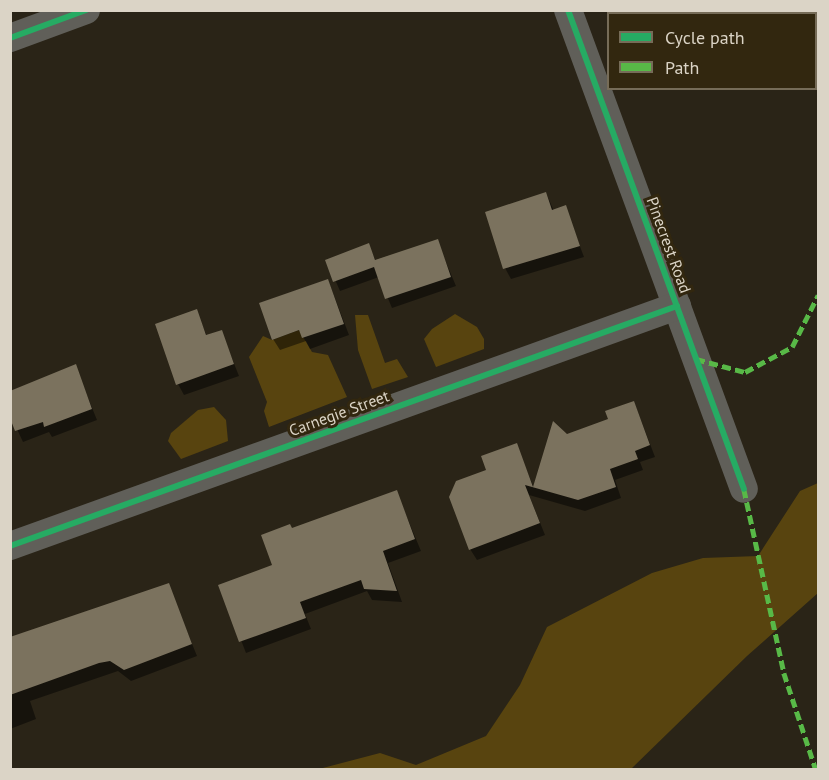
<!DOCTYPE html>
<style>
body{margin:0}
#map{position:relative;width:829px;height:780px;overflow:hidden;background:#2a2417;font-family:"PT Sans",sans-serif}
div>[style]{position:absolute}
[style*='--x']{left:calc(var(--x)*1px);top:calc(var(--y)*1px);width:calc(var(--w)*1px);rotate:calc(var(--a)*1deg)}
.green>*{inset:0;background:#58440f}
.shadow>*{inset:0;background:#0007}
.building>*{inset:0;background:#7b725e}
.minor>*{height:28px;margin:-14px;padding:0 14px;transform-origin:14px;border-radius:14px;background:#605f59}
.quiet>*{height:4.5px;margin-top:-2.25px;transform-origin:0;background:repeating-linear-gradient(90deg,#58b947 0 9px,transparent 0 13.5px)}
.cycleway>*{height:6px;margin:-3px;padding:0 3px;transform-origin:3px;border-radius:3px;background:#26ab63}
span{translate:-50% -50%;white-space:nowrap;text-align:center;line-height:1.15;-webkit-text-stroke:6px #32270f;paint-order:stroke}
.street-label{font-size:16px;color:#dbd4c6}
.frame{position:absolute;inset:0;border:12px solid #dbd4c6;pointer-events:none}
.legend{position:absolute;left:607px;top:12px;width:210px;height:78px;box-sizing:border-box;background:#32270f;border:2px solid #766c58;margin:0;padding:8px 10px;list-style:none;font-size:18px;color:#dbd4c6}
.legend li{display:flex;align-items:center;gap:12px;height:30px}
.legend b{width:30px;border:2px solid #766c58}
</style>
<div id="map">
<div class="green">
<i style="clip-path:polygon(455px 314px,477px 327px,484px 339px,484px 349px,436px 367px,424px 339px,432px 329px)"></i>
<i style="clip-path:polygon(355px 315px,368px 315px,385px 363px,397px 359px,408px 377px,372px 389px,358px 350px)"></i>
<i style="clip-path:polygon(299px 330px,312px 352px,328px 355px,347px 397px,269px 427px,264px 411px,267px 402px,249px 357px,263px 336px,272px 340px)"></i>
<i style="clip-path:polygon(214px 407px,226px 420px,228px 441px,181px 459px,168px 441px,171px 433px,198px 410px)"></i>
<i style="clip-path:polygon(818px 483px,818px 593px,747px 656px,631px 769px,319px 769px,380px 753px,416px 765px,486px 736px,520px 685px,547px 627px,652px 573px,703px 558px,758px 556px,800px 491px)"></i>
</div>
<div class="shadow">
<i style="clip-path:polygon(546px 193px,554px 211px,565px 207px,584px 257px,511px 279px,505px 268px)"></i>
<i style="clip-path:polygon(437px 241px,456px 286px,392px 308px,379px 277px,340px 291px,327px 261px,368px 245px,376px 261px)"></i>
<i style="clip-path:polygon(328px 280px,349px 335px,310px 349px,306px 341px,280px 350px,273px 339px)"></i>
<i style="clip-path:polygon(196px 311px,207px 336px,221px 331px,239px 376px,184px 395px,178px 384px)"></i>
<i style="clip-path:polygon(75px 366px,97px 420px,52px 437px,49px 432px,23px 442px,10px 414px)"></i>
<i style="clip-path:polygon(634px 402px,655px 457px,640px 462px,643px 470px,615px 480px,621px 498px,585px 511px,529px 495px,545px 535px,477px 560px,470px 549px,488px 471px,516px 445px,534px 488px,554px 424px,567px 436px,610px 420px)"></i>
<i style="clip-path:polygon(396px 491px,421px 551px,388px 563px,402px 602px,372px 600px,367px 591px,305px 614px,311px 629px,246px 653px,220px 586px,274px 566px,292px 530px)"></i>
<i style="clip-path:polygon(168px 585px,197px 656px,131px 681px,118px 671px,30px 701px,36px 719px,10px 729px,10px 639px)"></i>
</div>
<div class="building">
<i style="clip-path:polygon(546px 192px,552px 210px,566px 205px,580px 246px,503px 269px,485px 212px)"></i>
<i style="clip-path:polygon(438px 239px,451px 277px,385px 299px,374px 267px,333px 282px,325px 260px,369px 243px,375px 260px)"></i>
<i style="clip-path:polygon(328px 279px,344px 324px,302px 338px,299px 330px,272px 340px,259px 303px)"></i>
<i style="clip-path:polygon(197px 309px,206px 335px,222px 330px,234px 364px,176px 385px,155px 324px)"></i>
<i style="clip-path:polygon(76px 364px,92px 409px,44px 427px,43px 422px,15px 431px,10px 418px,10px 391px)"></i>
<i style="clip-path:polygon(634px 401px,650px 445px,635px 451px,638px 459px,610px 469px,616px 487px,578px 500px,525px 485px,540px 523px,469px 550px,449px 497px,456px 481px,486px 470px,481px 456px,517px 443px,533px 487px,553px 421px,567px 434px,608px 419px,605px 411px)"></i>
<i style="clip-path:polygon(397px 490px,415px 539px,383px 551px,397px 591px,364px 589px,361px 580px,300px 602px,306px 618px,239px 642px,218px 585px,272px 565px,261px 535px,290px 524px,292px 528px)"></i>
<i style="clip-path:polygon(169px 583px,192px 644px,124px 670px,110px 661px,99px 663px,10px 695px,10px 637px)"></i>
</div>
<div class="minor">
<i style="--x:568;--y:10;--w:510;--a:69.83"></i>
<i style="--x:10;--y:38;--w:81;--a:-20.2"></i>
<i style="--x:10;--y:546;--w:709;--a:-19.79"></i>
</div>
<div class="quiet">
<i style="--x:696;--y:359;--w:51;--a:14.9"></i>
<i style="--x:745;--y:372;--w:53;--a:-28"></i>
<i style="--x:792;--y:347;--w:58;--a:-63.4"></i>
<i style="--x:744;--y:489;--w:188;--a:77.7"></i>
<i style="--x:784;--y:673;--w:102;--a:71.7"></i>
</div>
<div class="cycleway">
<i style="--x:568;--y:10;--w:510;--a:69.83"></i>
<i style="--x:10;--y:38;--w:81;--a:-20.2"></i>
<i style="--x:10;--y:546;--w:709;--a:-19.79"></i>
</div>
<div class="street-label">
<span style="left:669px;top:245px;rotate:70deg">Pinecrest Road</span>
<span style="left:339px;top:413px;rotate:-20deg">Carnegie Street</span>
</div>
<div class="frame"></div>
<ul class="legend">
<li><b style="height:8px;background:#26ab63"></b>Cycle path</li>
<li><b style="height:8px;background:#58b947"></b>Path</li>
</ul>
</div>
